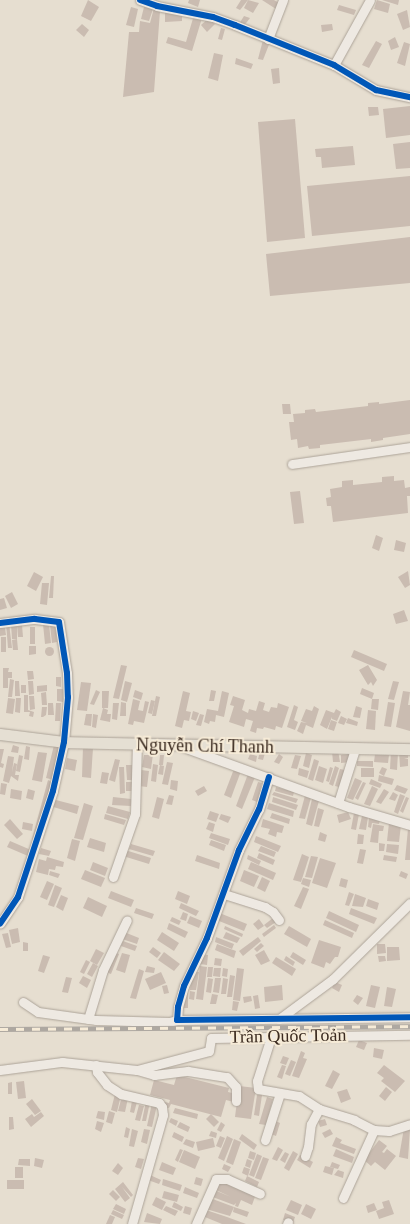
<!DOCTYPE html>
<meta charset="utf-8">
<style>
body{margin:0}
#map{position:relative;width:410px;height:1224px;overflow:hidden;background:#e6ded0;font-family:Georgia,serif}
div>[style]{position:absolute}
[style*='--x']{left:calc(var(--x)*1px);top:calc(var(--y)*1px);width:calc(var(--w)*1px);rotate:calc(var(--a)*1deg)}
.building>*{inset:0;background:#cabcb1}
.round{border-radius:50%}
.roads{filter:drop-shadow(0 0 1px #aca398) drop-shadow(0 0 1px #aca398)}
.minor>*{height:9px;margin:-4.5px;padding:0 4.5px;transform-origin:4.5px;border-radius:4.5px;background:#eee9e2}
.major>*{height:11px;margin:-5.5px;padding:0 5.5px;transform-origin:5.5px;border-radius:5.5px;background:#e5dfd3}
.rail>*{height:4.5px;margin-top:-2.25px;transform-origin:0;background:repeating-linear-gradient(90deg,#f6ebd7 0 8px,#aea8a1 0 16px);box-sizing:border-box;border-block:1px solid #aea8a1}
.cycleway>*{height:6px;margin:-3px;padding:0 3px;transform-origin:3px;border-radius:3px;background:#0057b8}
span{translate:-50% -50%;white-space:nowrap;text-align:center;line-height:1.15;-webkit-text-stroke:4px #f6ebd7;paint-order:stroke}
.street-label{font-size:18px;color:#3b2b20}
</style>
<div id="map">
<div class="building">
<i style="clip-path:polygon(88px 0,99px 7px,91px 21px,81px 16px)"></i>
<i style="clip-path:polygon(189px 0,200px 0,198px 7px,188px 3px)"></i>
<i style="clip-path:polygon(241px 0,248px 0,240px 10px,236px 8px)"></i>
<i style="clip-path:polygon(248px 0,259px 3px,253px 13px,244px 8px)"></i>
<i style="clip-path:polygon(262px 0,274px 0,279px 3px,276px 9px)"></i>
<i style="clip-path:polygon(377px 0,390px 4px,388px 13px,374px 9px)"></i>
<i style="clip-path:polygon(382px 0,399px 0,398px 5px)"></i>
<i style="clip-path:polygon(339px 5px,356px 10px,354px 15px,337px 10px)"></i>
<i style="clip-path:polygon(131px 7px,138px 9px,134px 27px,126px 25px)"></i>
<i style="clip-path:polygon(144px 7px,153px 9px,149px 21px,141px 19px)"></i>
<i style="clip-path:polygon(154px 8px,160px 11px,154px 92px,123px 97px,129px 32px,139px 32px,140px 21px,150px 23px)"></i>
<i style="clip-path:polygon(407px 10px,410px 27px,403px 30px,397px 14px)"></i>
<i style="clip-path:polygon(182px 12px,182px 21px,165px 22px,165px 13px)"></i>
<i style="clip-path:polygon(194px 15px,202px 18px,192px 51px,166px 43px,168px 37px,186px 42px)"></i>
<i style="clip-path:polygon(244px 16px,250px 18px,243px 27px,239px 24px)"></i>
<i style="clip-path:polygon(209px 18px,215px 24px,207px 32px,201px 25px)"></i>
<i style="clip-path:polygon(82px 24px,89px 30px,84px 37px,76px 30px)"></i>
<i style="clip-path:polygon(332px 24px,333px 30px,322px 32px,321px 25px)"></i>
<i style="clip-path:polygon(221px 28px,225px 29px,222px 40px,218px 39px)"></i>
<i style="clip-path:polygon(395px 37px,399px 47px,391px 50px,388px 41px)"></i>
<i style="clip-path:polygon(263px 40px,270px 42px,263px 60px,258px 59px)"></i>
<i style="clip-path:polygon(376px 41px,382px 44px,369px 68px,362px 65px)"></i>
<i style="clip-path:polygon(404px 42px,410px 44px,405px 66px,397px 63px)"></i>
<i style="clip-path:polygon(214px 53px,223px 55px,218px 81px,208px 78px)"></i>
<i style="clip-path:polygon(236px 58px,253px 64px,251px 69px,235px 64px)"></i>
<i style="clip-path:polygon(279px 68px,280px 83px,273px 84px,271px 69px)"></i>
<i style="clip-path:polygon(410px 106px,410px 135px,386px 138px,383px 109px)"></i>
<i style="clip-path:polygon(368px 107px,378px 107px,379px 115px,369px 116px)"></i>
<i style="clip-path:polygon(295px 119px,305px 238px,267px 242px,258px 122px)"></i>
<i style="clip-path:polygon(410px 142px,410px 168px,396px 169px,393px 144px)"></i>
<i style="clip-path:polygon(353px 146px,355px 165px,322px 168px,321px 157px,316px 157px,315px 149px)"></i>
<i style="clip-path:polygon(410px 176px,410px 226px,312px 236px,307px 186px)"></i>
<i style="clip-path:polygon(410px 237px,410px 283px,270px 296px,266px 254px)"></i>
<i style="clip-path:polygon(410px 400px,410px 434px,383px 438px,383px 440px,371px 442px,371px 439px,320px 445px,320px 448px,309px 449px,308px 446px,298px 448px,297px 439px,291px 440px,289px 422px,294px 422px,293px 414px,305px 413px,305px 410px,315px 409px,316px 412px,368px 406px,368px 403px,379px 402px,379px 404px)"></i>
<i style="clip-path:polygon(282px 404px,290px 404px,291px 414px,283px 414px)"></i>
<i style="clip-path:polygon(394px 476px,394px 481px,404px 480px,405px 488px,410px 487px,410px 496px,407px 496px,408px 513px,333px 522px,331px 506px,327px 506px,326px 498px,331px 497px,330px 489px,342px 487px,342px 481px,353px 480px,353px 485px,382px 482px,382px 477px)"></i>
<i style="clip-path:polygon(300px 491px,304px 523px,294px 524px,290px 492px)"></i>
<i style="clip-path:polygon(376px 535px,383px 538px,379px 551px,372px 548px)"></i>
<i style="clip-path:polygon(396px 540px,406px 543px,404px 552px,394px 550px)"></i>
<i style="clip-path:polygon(408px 571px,410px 585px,405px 588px,398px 577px)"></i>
<i style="clip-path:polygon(34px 572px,43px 577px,36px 591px,27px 586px)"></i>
<i style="clip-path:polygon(51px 576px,54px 576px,53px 598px,49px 598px)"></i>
<i style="clip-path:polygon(42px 583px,49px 583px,47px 605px,40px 604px)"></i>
<i style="clip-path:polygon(12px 592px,18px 604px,11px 608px,5px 596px)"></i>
<i style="clip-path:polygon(4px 598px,7px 608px,0 610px,0 599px)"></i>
<i style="clip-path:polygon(404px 610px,408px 621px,396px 624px,393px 614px)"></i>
<i style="clip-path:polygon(6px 623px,9px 623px,12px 648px,8px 648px)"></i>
<i style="clip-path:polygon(11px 624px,17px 624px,17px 639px,12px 639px)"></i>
<i style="clip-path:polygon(43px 624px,49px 624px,51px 643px,45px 644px)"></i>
<i style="clip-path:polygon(55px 624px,57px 642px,52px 643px,50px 625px)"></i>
<i style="clip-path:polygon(17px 625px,22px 625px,23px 637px,18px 637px)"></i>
<i style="clip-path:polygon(30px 627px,35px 627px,35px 644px,30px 644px)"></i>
<i style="clip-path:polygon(0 628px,5px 628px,6px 635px,0 636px)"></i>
<i style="clip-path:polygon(1px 637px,6px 637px,6px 652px,1px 652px)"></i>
<i style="clip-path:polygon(17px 639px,18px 650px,13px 650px,12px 640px)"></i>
<i style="clip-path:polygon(29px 646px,36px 646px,36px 654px,29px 655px)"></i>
<i class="round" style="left:44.5px;top:646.5px;width:9px;height:9px"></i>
<i style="clip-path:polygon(354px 650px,387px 664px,384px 671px,351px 657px)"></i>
<i style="clip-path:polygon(121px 665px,127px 666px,119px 699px,113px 698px)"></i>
<i style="clip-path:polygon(368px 665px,377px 680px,373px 686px,371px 682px,368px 685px,359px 670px)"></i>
<i style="clip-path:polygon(3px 668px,9px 668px,8px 672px,12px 672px,12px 678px,8px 678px,8px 688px,3px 688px)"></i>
<i style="clip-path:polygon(27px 671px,33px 671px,34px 679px,28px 680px)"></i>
<i style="clip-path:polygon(56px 677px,61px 677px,61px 687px,56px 686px)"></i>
<i style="clip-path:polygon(10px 679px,14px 680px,12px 697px,8px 697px)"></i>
<i style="clip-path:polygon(15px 681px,19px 681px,20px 696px,15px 696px)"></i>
<i style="clip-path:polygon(28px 681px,33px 681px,34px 694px,29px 695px)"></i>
<i style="clip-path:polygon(125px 681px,132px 683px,127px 702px,121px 700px)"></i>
<i style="clip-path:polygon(393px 681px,399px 682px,394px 700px,388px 699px)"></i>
<i style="clip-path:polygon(81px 682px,91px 683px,87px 711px,77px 710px)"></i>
<i style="clip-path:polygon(21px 685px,26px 685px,26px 693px,21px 693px)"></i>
<i style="clip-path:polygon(47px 685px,47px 691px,37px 692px,37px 686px)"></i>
<i style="clip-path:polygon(362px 688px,374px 693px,372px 699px,379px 699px,378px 710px,371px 709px,372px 699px,360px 694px)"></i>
<i style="clip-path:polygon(57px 689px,63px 689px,63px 702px,57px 701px)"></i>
<i style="clip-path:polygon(96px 690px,100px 692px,94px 705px,90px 704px)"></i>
<i style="clip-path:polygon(135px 690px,143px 693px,141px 700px,133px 697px)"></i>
<i style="clip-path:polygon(211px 690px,216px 691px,214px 701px,209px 701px)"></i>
<i style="clip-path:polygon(102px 691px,109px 691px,108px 708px,102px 708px)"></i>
<i style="clip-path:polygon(183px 691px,190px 693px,186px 711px,191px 712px,189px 721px,184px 720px,182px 728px,175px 726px)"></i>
<i style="clip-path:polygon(222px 691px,229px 693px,224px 717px,216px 715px,215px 722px,210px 721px,209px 724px,204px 722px,207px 709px,218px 711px)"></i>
<i style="clip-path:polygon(403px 691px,410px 692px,408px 705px,410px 705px,410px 731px,396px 727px)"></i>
<i style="clip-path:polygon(46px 692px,47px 705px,42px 705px,41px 693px)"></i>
<i style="clip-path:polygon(24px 695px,28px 695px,28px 710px,34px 712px,33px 717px,29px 716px,30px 712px,24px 712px)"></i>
<i style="clip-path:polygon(29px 696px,34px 696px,35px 709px,30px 710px)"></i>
<i style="clip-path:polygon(156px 696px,160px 697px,156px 716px,152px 716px)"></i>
<i style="clip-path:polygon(233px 696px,245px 700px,242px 710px,248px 713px,249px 709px,256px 711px,259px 701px,265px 703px,263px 710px,269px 712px,271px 707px,277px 708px,278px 703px,289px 707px,282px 728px,276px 726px,275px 730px,264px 727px,263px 729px,257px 728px,256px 733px,250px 731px,253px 721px,246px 719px,244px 727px,229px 722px,234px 706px,230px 705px)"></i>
<i style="clip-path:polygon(8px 698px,15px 699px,13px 714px,6px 713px)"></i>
<i style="clip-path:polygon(16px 698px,21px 698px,20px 713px,15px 712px)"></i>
<i style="clip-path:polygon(133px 699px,140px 701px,138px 710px,143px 711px,145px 701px,149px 702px,144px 723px,134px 721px,133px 725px,128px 724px)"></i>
<i style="clip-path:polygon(151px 700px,155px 701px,152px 714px,148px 713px)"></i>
<i style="clip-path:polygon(121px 702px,126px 703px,126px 716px,120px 716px)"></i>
<i style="clip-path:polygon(388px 702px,395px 703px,391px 727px,384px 726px)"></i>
<i style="clip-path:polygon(48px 703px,53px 703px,54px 715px,48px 715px)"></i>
<i style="clip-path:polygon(56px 703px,61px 703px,60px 721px,55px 721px)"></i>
<i style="clip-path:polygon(113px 703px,119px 703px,117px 720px,112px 719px)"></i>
<i style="clip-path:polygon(294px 705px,298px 707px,294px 720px,298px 722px,295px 730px,287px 727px)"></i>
<i style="clip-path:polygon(314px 706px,319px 709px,313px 728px,306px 725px,303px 734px,297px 731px,301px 722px,307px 723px,301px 721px,306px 709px,312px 711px)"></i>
<i style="clip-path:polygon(356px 706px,362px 708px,360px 718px,353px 717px)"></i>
<i style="clip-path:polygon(42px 707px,47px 707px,46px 715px,43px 717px,41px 717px)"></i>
<i style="clip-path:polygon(103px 708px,108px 710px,107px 714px,111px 714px,110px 722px,100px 720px)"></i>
<i style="clip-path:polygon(336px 709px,341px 712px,337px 721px,332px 719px,332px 717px,327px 729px,320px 725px,326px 710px,334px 713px)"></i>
<i style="clip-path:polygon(368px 710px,376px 711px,375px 730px,366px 729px)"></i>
<i style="clip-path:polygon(193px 711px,199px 713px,196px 721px,191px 719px)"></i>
<i style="clip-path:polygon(86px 714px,92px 714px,91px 726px,84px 725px)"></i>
<i style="clip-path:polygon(93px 714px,98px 715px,96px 728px,92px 727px)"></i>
<i style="clip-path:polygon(200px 714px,204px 715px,201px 726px,196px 725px)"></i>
<i style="clip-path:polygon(341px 716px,347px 719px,344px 725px,338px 723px)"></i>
<i style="clip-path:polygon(348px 718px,358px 722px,357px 726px,346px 723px)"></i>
<i style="clip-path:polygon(331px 720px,337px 722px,334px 731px,328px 729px)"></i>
<i style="clip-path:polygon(55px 741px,63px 743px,54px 780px,46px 778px)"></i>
<i style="clip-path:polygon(13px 745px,19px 747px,18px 753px,11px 752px)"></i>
<i style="clip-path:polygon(26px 746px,30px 747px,29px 760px,24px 759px)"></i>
<i style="clip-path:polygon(83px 747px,93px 748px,91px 778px,82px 777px)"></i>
<i style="clip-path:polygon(0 749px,4px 749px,1px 763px,4px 764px,3px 768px,0 767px)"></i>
<i style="clip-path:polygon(338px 750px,340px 762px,333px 762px,332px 751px)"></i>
<i style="clip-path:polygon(391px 751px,398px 752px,397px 770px,390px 769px)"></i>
<i style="clip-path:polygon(399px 751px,408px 751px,408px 758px,404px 758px,408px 759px,408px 766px,400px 767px)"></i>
<i style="clip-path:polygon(38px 752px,47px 753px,42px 782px,32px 780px)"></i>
<i style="clip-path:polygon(260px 752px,265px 753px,263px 760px,258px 759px)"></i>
<i style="clip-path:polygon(149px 753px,153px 754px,151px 769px,142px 767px,144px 755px,149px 755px)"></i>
<i style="clip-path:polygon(306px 753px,312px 755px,309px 768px,303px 766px)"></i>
<i style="clip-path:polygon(250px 754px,257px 756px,256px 762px,248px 759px)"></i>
<i style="clip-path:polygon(279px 754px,283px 757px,279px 764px,274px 762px)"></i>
<i style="clip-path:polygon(350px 754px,351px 762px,341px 763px,341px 755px)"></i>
<i style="clip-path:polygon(375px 754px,389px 755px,388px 763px,374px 762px)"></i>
<i style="clip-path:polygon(19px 755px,23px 756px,20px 772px,16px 771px)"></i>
<i style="clip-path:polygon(160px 755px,164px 755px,163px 765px,159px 765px)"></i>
<i style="clip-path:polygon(295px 755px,301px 756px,297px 769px,291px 768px)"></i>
<i style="clip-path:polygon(8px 756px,14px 757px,12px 772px,14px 763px,17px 764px,15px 775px,19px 775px,18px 781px,11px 776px,9px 783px,3px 781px)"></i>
<i style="clip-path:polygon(67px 758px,77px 760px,75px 771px,65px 769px)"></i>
<i style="clip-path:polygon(115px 759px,120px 760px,115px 782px,109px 780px)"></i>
<i style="clip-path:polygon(314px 759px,319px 761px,313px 781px,308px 779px)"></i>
<i style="clip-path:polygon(357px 761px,373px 761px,373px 767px,357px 766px)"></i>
<i style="clip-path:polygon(167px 762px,173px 763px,168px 785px,162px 784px)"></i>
<i style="clip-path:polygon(153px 764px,158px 765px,156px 782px,151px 781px)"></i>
<i style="clip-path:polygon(126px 765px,132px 765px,132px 780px,127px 780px)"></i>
<i style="clip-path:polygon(160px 765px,164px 766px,163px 775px,158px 774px)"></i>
<i style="clip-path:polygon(319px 766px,327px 769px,323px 783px,315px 780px)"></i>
<i style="clip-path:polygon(335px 766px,339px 768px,333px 786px,329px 784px)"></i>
<i style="clip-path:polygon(119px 767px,124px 767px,125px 793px,120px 794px)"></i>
<i style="clip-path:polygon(330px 767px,333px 768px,329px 782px,326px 781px)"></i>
<i style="clip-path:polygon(382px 767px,387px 769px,384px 776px,379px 773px)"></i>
<i style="clip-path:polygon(299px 768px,309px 771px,307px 778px,298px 775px)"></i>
<i style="clip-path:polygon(361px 768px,374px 768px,374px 777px,361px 777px)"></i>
<i style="clip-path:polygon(234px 769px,241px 771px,231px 798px,224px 795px)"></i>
<i style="clip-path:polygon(340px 769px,345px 770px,339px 787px,335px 786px)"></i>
<i style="clip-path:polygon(141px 770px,149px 771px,147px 787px,139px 786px)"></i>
<i style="clip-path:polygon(102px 772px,109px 773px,107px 784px,100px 783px)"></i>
<i style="clip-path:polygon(248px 774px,255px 777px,242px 809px,236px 806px)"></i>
<i style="clip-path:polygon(379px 775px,394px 779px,392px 785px,378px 781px)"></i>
<i style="clip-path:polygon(355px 778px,362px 781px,353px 800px,347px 798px)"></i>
<i style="clip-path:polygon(371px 779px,382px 784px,380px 788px,369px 784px)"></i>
<i style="clip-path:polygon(48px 780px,52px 782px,36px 840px,32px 839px)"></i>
<i style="clip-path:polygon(171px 780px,178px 781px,177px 791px,170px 789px)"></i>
<i style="clip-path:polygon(126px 782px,132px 782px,132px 791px,126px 791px)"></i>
<i style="clip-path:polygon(258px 782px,262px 783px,257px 802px,252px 800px)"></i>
<i style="clip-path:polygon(363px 782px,366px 783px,358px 800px,355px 798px)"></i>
<i style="clip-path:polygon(1px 783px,7px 784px,5px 795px,0 794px)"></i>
<i style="clip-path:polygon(397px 785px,408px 789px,405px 794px,394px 790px)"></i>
<i style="clip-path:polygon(204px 786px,207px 791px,198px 796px,195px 791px)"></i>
<i style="clip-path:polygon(372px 786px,378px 789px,370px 806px,364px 804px)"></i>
<i style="clip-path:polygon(276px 787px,294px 792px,293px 796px,275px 791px)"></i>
<i style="clip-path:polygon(11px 789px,22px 791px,21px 800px,10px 798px)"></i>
<i style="clip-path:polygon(28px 789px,35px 791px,33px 800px,26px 798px)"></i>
<i style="clip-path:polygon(384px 789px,389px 792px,381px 804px,376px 802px)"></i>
<i style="clip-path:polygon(274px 792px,298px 799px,296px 803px,272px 795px)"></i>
<i style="clip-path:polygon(306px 792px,312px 794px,305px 819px,299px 818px)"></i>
<i style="clip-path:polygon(393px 792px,398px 795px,395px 801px,389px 799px)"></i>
<i style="clip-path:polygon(400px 794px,405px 796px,398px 814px,394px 812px)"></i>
<i style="clip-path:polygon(169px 795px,174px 796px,172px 805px,166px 804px)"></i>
<i style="clip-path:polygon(313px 795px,320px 797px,312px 826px,306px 824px)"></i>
<i style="clip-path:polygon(113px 797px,131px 799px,134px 800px,131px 806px,112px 805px)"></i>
<i style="clip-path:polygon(157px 797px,164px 799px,159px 819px,152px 817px)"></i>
<i style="clip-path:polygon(273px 797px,298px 805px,296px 810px,272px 802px)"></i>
<i style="clip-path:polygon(406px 797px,409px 798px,403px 813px,400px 811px)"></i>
<i style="clip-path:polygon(52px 799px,79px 806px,77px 814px,50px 806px)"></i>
<i style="clip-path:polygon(84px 803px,93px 806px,83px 840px,74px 838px)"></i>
<i style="clip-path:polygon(269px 803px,294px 811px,293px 817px,267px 809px)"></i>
<i style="clip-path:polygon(108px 806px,130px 812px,128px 819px,106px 813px)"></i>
<i style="clip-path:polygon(318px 808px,324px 810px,319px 827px,314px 826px)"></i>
<i style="clip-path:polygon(210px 811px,219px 814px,216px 822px,207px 819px)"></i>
<i style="clip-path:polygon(348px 812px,351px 819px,339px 823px,337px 815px)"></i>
<i style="clip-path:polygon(272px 813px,290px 819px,289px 824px,270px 818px)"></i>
<i style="clip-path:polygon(354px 813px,359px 814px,356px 830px,351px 829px)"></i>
<i style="clip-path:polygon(105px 814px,126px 820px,124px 825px,104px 819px)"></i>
<i style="clip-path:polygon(221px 814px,231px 817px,228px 823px,219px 819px)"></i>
<i style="clip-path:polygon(362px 816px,368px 817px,366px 830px,359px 829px)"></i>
<i style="clip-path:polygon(369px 817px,380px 819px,379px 824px,372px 823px,371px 828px,368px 827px)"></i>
<i style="clip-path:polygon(10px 819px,23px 834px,17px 839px,4px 825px)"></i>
<i style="clip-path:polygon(263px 819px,284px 826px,282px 833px,277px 832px,276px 837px,268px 834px,270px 829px,261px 827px)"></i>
<i style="clip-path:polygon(23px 822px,33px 824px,32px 831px,22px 829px)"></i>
<i style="clip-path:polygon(209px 822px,215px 824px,213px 832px,206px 829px)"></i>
<i style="clip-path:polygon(389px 823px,401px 825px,399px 842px,387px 841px)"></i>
<i style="clip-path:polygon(373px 824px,384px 826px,383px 831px,379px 831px,378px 843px,370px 842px)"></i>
<i style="clip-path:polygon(408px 829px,410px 829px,410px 860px,405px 860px)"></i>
<i style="clip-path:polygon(320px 832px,327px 835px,325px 842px,318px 840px)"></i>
<i style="clip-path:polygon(211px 833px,230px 839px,228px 845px,209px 838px)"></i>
<i style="clip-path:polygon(358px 834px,364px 835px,363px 844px,357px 844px)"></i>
<i style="clip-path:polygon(256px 836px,281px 846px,278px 852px,254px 842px)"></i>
<i style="clip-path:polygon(90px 838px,106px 843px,104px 852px,87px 847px)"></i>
<i style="clip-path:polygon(72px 839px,80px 841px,75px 861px,67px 858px)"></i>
<i style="clip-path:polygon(211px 840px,226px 845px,224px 851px,209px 845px)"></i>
<i style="clip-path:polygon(10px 841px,31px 850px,28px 856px,7px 847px)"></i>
<i style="clip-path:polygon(379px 843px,385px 844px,384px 851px,379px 851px)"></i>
<i style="clip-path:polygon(131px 844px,155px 851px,153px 856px,129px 849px)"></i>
<i style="clip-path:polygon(387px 844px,399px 845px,398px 854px,386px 852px)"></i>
<i style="clip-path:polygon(261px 846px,276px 852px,274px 857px,258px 851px)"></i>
<i style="clip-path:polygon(41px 848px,51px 851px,49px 856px,39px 854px)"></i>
<i style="clip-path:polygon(360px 849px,366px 850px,363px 864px,357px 863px)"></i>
<i style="clip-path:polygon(125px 850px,151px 858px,149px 864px,123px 856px)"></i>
<i style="clip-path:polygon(259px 853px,275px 860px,273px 865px,257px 858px)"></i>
<i style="clip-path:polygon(302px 854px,309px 857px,301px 882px,293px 880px)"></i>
<i style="clip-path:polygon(197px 855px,220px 863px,219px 869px,195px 861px)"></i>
<i style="clip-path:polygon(248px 855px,261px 861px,259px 865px,247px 859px)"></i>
<i style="clip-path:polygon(384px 855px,397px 857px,396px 862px,383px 860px)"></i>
<i style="clip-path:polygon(311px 856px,318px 857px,312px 878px,305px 877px)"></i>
<i style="clip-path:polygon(47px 857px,64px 862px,63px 867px,56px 866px,55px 870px,49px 869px,48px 875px,36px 872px,39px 859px,46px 861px)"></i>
<i style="clip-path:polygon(320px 858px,336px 863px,327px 888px,312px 883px)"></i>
<i style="clip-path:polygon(93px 862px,108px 868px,105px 876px,90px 870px)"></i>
<i style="clip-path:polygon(251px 862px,276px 873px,273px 880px,248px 869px)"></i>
<i style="clip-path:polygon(85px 870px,105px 878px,101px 887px,81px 879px)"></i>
<i style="clip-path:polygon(244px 870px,259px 876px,254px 887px,240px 881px)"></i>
<i style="clip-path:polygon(50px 871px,60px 874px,58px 878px,49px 875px)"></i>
<i style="clip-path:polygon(401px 871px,408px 874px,406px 879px,399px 876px)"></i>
<i style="clip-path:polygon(262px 877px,270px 881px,265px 892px,257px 888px)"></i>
<i style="clip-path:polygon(303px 878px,311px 880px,309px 887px,301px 884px)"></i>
<i style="clip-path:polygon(341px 878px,348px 880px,346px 888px,339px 886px)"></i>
<i style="clip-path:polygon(47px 881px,54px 884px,47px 900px,40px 897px)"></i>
<i style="clip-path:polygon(55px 885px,62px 888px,54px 907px,48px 905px)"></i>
<i style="clip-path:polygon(303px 887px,309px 889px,301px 909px,294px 906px)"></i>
<i style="clip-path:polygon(111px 891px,134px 900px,131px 907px,108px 898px)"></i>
<i style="clip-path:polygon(178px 891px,190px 896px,187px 904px,175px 899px)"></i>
<i style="clip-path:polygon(349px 892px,354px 894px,349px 906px,345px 905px)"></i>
<i style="clip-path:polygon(355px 894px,366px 898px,363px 907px,352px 906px)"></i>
<i style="clip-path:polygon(61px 895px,68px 898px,63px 911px,56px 907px)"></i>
<i style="clip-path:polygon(88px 897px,107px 906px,102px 917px,83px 908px)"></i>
<i style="clip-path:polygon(368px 899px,379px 903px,377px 910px,366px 906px)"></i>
<i style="clip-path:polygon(181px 903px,199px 911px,196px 916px,179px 908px)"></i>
<i style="clip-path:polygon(136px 908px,154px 914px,152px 919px,134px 913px)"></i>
<i style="clip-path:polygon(351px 908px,377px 918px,374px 924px,349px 914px)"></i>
<i style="clip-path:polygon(329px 911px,359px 925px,356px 932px,326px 918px)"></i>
<i style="clip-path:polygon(183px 912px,188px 914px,186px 921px,180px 919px)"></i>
<i style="clip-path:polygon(217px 912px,247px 924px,244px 931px,214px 919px)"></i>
<i style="clip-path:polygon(190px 916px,202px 921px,199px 928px,187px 923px)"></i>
<i style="clip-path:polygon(172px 917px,181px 921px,179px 925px,170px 921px)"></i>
<i style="clip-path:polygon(273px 918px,276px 922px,267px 928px,264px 925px)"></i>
<i style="clip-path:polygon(259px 919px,264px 926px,258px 930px,253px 924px)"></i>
<i style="clip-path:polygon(325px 920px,354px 933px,352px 938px,323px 925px)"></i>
<i style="clip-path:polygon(169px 923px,188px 932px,185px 938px,167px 929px)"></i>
<i style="clip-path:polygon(274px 925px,276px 928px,264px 937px,262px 934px)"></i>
<i style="clip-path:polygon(225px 926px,243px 934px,242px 937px,224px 929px)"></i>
<i style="clip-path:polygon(289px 926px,311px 939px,307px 947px,284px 934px)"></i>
<i style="clip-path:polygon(18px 928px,20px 942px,12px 944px,9px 930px)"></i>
<i style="clip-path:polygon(124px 932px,139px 938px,137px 944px,122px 939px)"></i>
<i style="clip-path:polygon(162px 932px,179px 943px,174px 951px,157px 940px)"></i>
<i style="clip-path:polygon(226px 932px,240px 938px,237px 943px,223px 938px)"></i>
<i style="clip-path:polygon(8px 933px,11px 947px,6px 948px,2px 934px)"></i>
<i style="clip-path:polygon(216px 937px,234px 944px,232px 949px,215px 942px)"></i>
<i style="clip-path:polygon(258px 937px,261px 941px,243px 956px,239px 951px)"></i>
<i style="clip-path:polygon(319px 940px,341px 947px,338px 957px,335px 957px,330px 964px,326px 962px,324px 968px,311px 963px)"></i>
<i style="clip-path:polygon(123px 941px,137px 946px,135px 951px,121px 946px)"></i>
<i style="clip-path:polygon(23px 942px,28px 943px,28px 951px,23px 951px)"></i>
<i style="clip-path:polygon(261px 943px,264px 946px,257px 952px,254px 949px)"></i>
<i style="clip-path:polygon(217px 944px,236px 951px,234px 958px,215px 950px)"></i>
<i style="clip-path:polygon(377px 944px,385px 944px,386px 953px,377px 954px)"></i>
<i style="clip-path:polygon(153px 947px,161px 953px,157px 958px,149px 952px)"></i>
<i style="clip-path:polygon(387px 947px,399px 947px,400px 960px,387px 961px)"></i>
<i style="clip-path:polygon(96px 949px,104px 953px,97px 965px,90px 961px)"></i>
<i style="clip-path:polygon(264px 950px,270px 961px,261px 965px,255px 955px)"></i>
<i style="clip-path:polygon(114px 952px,119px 954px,111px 974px,106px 972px)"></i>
<i style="clip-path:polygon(164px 952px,180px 964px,174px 971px,158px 960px)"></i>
<i style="clip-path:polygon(293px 952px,306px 960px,303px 965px,290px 957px)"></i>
<i style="clip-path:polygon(122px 953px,130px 955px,125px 973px,116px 970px)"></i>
<i style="clip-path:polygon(201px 954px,208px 955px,207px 965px,200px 964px)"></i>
<i style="clip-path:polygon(43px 955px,50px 957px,44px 973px,38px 971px)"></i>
<i style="clip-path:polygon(286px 956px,295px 962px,293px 966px,284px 960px)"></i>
<i style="clip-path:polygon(378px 956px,385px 956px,386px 961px,379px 962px)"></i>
<i style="clip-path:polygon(276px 957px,296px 969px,292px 976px,272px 963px)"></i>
<i style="clip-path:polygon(215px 958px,222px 959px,221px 966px,214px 965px)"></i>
<i style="clip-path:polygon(86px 960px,90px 962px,84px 974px,80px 972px)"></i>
<i style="clip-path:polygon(93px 963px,98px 966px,92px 977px,87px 974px)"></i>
<i style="clip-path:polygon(147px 966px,155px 968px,154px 973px,145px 972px)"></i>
<i style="clip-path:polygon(200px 966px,207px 967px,203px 1000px,196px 999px)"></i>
<i style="clip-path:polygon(208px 967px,213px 967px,212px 977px,207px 977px)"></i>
<i style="clip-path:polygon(214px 968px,221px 968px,220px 977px,213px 976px)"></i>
<i style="clip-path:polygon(223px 968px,228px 969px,227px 977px,222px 976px)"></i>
<i style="clip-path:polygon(237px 968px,244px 969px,240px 1001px,233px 1000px)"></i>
<i style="clip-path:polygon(139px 969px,144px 971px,136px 999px,130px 998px)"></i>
<i style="clip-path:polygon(161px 972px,166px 983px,150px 990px,145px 979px)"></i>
<i style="clip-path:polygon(192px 972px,199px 972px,196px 990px,190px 990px)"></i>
<i style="clip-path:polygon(230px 975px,235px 976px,232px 997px,227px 997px)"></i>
<i style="clip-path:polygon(83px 976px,91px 980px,87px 988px,79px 983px)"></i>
<i style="clip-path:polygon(66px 977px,72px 978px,68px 993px,62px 992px)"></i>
<i style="clip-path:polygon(208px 978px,213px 979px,211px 993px,206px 992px)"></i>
<i style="clip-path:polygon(215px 978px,221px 978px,219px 993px,213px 992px)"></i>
<i style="clip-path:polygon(223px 978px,228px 979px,226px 994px,221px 994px)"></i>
<i style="clip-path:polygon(335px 982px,342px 985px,339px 992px,332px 988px)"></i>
<i style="clip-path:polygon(167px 985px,169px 993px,164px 994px,162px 986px)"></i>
<i style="clip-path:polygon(282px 985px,283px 1000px,265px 1002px,264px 987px)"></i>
<i style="clip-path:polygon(371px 985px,380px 987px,375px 1008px,366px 1006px)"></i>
<i style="clip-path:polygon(387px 987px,396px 989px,392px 1007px,384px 1006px)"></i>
<i style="clip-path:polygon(190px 991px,195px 992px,194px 1000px,189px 999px)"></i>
<i style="clip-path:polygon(183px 993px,188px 993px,188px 1008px,184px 1008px)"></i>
<i style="clip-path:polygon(212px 994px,218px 995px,216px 1004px,210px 1004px)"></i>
<i style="clip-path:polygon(258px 995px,260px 1008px,255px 1009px,253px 996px)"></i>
<i style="clip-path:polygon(357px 995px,363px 998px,358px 1005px,353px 1001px)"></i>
<i style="clip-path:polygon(251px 996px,252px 1001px,244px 1003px,243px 997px)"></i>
<i style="clip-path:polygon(233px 1001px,239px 1002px,237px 1011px,232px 1010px)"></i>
<i style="clip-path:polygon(359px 1040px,367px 1043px,364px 1050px,356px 1047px)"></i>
<i style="clip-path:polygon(374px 1048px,384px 1050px,382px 1059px,373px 1057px)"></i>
<i style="clip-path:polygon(301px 1051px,305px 1053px,303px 1058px,307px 1059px,299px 1078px,292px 1076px)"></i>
<i style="clip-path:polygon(283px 1056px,289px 1058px,286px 1065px,280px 1063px)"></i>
<i style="clip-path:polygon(291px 1060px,296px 1062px,290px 1076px,285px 1074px)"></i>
<i style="clip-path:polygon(282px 1065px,286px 1066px,282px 1079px,277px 1077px)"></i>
<i style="clip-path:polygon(384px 1065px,405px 1081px,395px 1092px,381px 1081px,384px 1078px,377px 1073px)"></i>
<i style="clip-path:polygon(333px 1070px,340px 1074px,332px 1089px,325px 1086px)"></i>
<i style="clip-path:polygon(177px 1075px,229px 1088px,228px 1092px,236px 1094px,234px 1102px,226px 1100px,221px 1117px,171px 1104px,169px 1108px,164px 1107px,165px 1102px,169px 1103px,170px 1100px,150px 1095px,154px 1080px,174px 1085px)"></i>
<i style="clip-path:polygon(24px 1081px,26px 1098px,18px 1099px,16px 1082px)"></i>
<i style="clip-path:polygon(12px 1082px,12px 1094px,8px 1094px,8px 1083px)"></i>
<i style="clip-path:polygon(239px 1086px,256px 1088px,251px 1119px,235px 1117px)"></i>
<i style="clip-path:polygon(386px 1087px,392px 1092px,385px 1101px,379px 1096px)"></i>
<i style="clip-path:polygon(347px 1089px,351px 1099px,341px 1103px,337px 1092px)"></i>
<i style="clip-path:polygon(115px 1094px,121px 1095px,117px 1112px,111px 1110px)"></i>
<i style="clip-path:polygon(257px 1095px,262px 1095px,259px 1116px,254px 1115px)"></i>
<i style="clip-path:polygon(122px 1096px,128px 1098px,125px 1112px,118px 1111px)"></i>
<i style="clip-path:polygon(267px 1097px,273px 1099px,266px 1125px,259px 1124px)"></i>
<i style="clip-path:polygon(32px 1099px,41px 1111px,35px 1115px,26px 1104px)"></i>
<i style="clip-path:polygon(132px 1101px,137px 1102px,134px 1113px,130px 1112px)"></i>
<i style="clip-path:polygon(146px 1101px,150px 1102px,146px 1121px,142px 1121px)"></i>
<i style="clip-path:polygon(152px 1103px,157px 1105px,152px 1127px,147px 1126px)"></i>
<i style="clip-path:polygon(139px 1105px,144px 1106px,140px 1121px,135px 1120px)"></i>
<i style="clip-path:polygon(175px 1108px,198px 1114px,197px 1119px,173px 1113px)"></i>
<i style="clip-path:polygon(98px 1111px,105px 1112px,104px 1120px,96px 1118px)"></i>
<i style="clip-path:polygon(109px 1111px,115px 1113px,112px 1124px,106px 1122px)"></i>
<i style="clip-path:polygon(41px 1112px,44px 1116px,31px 1127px,25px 1119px,32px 1114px,34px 1117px)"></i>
<i style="clip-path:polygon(211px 1114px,219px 1122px,214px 1127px,206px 1119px)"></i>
<i style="clip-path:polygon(9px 1117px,13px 1117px,14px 1129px,9px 1130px)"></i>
<i style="clip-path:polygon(171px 1118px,178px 1121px,176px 1126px,169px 1122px)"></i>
<i style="clip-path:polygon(325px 1119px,327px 1125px,320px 1127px,318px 1121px)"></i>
<i style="clip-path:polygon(273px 1120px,280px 1123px,276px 1136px,269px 1133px)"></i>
<i style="clip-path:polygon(97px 1121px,104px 1123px,101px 1132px,95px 1129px)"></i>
<i style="clip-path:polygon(180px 1122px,190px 1127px,188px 1132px,177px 1127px)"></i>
<i style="clip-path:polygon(221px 1122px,225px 1125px,221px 1132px,217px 1130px)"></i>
<i style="clip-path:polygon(126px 1127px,130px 1129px,128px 1138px,124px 1137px)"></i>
<i style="clip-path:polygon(404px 1128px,410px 1129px,408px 1159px,399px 1157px)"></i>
<i style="clip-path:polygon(132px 1129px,138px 1131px,134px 1147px,129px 1146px)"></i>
<i style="clip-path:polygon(144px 1129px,150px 1130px,147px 1144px,141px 1142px)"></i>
<i style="clip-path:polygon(330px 1129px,333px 1134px,325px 1138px,322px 1133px)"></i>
<i style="clip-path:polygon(211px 1131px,217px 1133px,216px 1138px,209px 1136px)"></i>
<i style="clip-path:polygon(174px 1132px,184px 1137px,182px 1142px,172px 1137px)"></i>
<i style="clip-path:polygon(242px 1134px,257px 1145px,254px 1150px,239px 1139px)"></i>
<i style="clip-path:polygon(220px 1136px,225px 1138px,221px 1148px,216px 1146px)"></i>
<i style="clip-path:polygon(227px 1136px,233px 1139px,224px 1161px,218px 1158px)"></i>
<i style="clip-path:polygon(336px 1137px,342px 1140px,340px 1143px,356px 1149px,354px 1154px,332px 1146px)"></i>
<i style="clip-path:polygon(213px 1138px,215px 1147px,198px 1151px,196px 1142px)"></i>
<i style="clip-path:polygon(186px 1139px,195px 1142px,193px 1148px,183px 1144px)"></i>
<i style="clip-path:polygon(234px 1139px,241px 1142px,233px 1165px,226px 1162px)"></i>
<i style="clip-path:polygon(379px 1140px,387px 1146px,382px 1152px,384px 1153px,387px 1149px,396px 1156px,385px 1170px,375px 1162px,371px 1166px,364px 1160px)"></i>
<i style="clip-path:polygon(278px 1147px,283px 1150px,277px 1161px,272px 1159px)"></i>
<i style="clip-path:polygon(180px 1149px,183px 1150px,178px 1162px,175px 1160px)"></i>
<i style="clip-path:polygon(336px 1149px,354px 1157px,352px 1163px,333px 1156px)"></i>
<i style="clip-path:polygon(184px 1150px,200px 1157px,195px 1169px,179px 1162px)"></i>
<i style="clip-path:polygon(250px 1151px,256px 1153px,254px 1160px,248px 1158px)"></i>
<i style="clip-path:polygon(293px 1151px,298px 1154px,289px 1171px,284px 1168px)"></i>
<i style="clip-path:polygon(285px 1152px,289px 1154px,285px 1163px,280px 1160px)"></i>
<i style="clip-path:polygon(257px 1154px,262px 1156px,254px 1177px,249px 1175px)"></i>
<i style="clip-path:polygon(300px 1155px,313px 1162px,310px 1168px,297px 1160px)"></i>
<i style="clip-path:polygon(263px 1157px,269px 1159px,261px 1180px,255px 1178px)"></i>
<i style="clip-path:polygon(35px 1158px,44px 1160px,42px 1168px,34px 1166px)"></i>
<i style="clip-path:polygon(138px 1158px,144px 1159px,141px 1169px,135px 1167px)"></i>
<i style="clip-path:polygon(19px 1159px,30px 1159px,30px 1166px,18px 1165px)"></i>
<i style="clip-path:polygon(247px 1159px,252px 1161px,250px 1168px,245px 1166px)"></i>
<i style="clip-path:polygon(162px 1162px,176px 1168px,173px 1175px,159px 1170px)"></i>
<i style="clip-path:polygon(332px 1162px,340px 1165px,338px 1169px,330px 1167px)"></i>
<i style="clip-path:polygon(118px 1163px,123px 1168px,118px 1175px,112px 1171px)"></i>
<i style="clip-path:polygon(224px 1164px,231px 1167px,228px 1172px,222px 1169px)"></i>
<i style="clip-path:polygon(325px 1166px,334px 1168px,332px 1175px,323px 1172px)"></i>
<i style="clip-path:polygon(15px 1167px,23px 1167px,23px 1178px,15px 1178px)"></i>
<i style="clip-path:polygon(244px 1167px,250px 1169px,248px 1176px,242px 1173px)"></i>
<i style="clip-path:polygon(338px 1170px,344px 1172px,343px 1178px,334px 1175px)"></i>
<i style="clip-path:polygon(150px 1175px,161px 1180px,159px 1184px,148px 1180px)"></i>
<i style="clip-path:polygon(247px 1176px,259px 1182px,257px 1187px,245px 1181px)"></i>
<i style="clip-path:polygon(196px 1177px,203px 1179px,201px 1186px,194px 1184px)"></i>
<i style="clip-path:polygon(163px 1179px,182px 1185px,180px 1191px,162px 1185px)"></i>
<i style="clip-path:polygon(7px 1180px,24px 1180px,24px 1189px,7px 1189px)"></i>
<i style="clip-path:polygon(220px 1180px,256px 1194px,252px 1205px,241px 1200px,238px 1207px,235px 1206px,236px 1203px,234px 1205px,210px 1196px,212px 1189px,231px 1197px,216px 1190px)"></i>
<i style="clip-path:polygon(123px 1182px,133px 1195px,131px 1197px,122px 1187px,130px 1198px,125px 1202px,115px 1189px)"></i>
<i style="clip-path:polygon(185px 1187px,199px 1193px,197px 1198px,183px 1193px)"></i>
<i style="clip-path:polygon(113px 1190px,120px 1197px,116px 1201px,109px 1194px)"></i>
<i style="clip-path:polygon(164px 1191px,179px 1195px,177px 1202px,162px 1198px)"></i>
<i style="clip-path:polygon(156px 1197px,166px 1202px,162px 1210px,152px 1205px)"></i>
<i style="clip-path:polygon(210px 1198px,234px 1207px,230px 1216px,206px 1209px)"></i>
<i style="clip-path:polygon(291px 1200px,302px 1205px,298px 1215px,286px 1210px)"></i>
<i style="clip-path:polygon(389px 1200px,394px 1214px,379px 1219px,376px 1211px,384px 1208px,382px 1202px)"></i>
<i style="clip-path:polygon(174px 1202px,183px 1207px,181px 1211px,172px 1207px)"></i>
<i style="clip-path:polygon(374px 1203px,377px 1210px,368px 1213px,366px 1206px)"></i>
<i style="clip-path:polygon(116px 1204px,126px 1209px,124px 1214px,113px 1209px)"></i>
<i style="clip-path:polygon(306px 1204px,316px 1209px,311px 1219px,301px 1214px)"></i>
<i style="clip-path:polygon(166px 1206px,178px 1211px,175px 1216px,163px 1210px)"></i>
<i style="clip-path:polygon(185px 1206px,192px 1208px,190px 1215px,183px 1213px)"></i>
<i style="clip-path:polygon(234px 1207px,249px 1212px,247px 1217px,233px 1212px)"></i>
<i style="clip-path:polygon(203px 1209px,227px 1217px,246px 1224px,222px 1224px,200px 1215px)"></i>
<i style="clip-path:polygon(113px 1210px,124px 1215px,122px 1219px,111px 1214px)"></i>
<i style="clip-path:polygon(147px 1213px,162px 1219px,160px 1224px,144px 1222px)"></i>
<i style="clip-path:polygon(285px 1213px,295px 1217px,293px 1223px,283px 1220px)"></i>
<i style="clip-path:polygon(110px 1215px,115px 1217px,112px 1224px,106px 1224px)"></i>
</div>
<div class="roads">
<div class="minor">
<i style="--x:140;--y:0;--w:18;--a:19"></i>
<i style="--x:157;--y:6;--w:57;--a:11.1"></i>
<i style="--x:213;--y:17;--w:23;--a:20"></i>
<i style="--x:235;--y:25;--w:107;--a:22"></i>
<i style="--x:334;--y:65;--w:49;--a:30.8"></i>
<i style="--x:376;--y:90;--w:35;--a:12"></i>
<i style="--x:268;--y:39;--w:42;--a:-69"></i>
<i style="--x:334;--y:65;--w:74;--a:-61"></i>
<i style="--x:292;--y:464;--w:119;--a:-8.2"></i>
<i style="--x:0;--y:623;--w:35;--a:-7"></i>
<i style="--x:35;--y:619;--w:24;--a:7"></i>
<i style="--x:59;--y:622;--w:52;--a:81.1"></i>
<i style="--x:67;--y:673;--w:24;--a:88"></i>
<i style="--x:68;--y:697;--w:45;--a:95.1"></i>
<i style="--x:64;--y:742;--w:50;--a:102.7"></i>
<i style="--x:53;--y:791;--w:112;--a:108.3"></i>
<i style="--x:18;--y:897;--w:32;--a:124"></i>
<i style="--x:183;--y:747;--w:177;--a:19.9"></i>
<i style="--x:349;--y:807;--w:64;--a:16.4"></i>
<i style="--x:269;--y:777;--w:34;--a:107"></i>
<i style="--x:259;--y:809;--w:46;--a:116"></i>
<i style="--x:239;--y:850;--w:94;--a:110"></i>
<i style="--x:207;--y:938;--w:53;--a:115.6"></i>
<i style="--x:184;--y:986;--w:22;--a:106"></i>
<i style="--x:178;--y:1007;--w:13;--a:94"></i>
<i style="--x:177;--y:1020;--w:233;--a:-0.7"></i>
<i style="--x:338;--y:803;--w:57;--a:-72.5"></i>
<i style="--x:113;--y:877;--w:67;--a:-70.8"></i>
<i style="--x:135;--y:814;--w:70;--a:-88.4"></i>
<i style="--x:224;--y:894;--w:43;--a:17.6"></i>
<i style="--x:265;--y:907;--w:9;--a:32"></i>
<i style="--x:273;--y:912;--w:10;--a:53"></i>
<i style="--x:23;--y:1002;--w:18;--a:34"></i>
<i style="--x:38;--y:1012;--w:59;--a:7.9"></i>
<i style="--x:96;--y:1020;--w:73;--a:1.6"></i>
<i style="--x:169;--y:1022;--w:8;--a:-14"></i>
<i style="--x:88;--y:1019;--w:51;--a:-73"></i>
<i style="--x:103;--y:970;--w:55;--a:-64.4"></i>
<i style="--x:279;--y:1019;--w:67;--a:-36.5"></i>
<i style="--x:333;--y:979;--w:108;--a:-44.6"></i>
<i style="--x:271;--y:1037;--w:46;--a:107.7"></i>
<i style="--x:257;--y:1081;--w:8;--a:83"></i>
<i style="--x:258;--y:1089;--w:42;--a:9.7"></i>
<i style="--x:299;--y:1096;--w:24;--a:33"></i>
<i style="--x:319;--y:1109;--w:37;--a:17"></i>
<i style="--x:354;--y:1120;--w:22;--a:27"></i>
<i style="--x:374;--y:1130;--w:15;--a:4"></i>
<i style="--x:389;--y:1131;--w:22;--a:-18"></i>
<i style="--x:96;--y:1065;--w:7;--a:82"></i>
<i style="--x:97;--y:1072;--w:16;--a:52"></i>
<i style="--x:107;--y:1085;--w:17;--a:33"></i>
<i style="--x:121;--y:1094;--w:39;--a:13"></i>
<i style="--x:159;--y:1103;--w:5;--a:53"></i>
<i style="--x:162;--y:1107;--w:8;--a:83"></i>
<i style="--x:163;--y:1115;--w:113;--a:105.9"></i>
<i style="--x:0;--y:1070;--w:63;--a:-7.4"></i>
<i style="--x:62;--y:1062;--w:75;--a:6.1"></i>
<i style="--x:137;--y:1070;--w:74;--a:-14.8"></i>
<i style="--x:209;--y:1051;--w:13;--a:-81"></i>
<i style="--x:211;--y:1038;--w:199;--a:-0.9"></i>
<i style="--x:137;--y:1070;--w:18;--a:16"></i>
<i style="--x:154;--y:1075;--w:34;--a:-7"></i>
<i style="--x:188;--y:1071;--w:39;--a:9"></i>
<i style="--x:227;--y:1077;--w:13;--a:48"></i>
<i style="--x:236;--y:1087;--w:14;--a:90"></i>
<i style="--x:265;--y:1140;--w:49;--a:-72.3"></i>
<i style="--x:305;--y:1156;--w:9;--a:-72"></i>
<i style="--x:308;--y:1147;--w:23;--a:-83"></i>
<i style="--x:311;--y:1124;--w:17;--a:-62"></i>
<i style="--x:343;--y:1198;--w:75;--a:-65.5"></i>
<i style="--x:196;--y:1224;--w:49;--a:-66"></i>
<i style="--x:216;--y:1179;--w:11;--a:0"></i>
<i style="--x:227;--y:1179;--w:36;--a:24"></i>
<i style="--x:287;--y:1224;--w:2;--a:-63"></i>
</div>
<div class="major">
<i style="--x:0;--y:734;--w:64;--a:7.1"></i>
<i style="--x:64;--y:742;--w:346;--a:1.2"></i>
</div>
</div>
<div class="rail">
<i style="--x:0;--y:1029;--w:410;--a:-0.4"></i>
</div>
<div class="cycleway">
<i style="--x:140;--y:0;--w:18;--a:19"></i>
<i style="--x:157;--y:6;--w:57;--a:11.1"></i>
<i style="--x:213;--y:17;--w:23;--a:20"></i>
<i style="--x:235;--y:25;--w:107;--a:22"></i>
<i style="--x:334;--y:65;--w:49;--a:30.8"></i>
<i style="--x:376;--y:90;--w:35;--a:12"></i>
<i style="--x:0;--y:623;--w:35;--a:-7"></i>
<i style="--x:35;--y:619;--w:24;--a:7"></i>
<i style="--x:59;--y:622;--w:52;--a:81.1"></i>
<i style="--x:67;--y:673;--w:24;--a:88"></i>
<i style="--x:68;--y:697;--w:45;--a:95.1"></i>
<i style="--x:64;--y:742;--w:50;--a:102.7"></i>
<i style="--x:53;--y:791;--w:112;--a:108.3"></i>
<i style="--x:18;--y:897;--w:32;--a:124"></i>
<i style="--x:269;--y:777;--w:34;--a:107"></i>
<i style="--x:259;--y:809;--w:46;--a:116"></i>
<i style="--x:239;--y:850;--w:94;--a:110"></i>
<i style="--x:207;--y:938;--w:53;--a:115.6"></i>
<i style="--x:184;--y:986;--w:22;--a:106"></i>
<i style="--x:178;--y:1007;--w:13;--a:94"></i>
<i style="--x:177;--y:1020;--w:233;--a:-0.7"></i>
</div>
<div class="street-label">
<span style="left:205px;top:746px;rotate:1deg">Nguyễn Chí Thanh</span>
<span style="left:288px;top:1036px;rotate:-1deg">Trần Quốc Toản</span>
</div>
</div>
